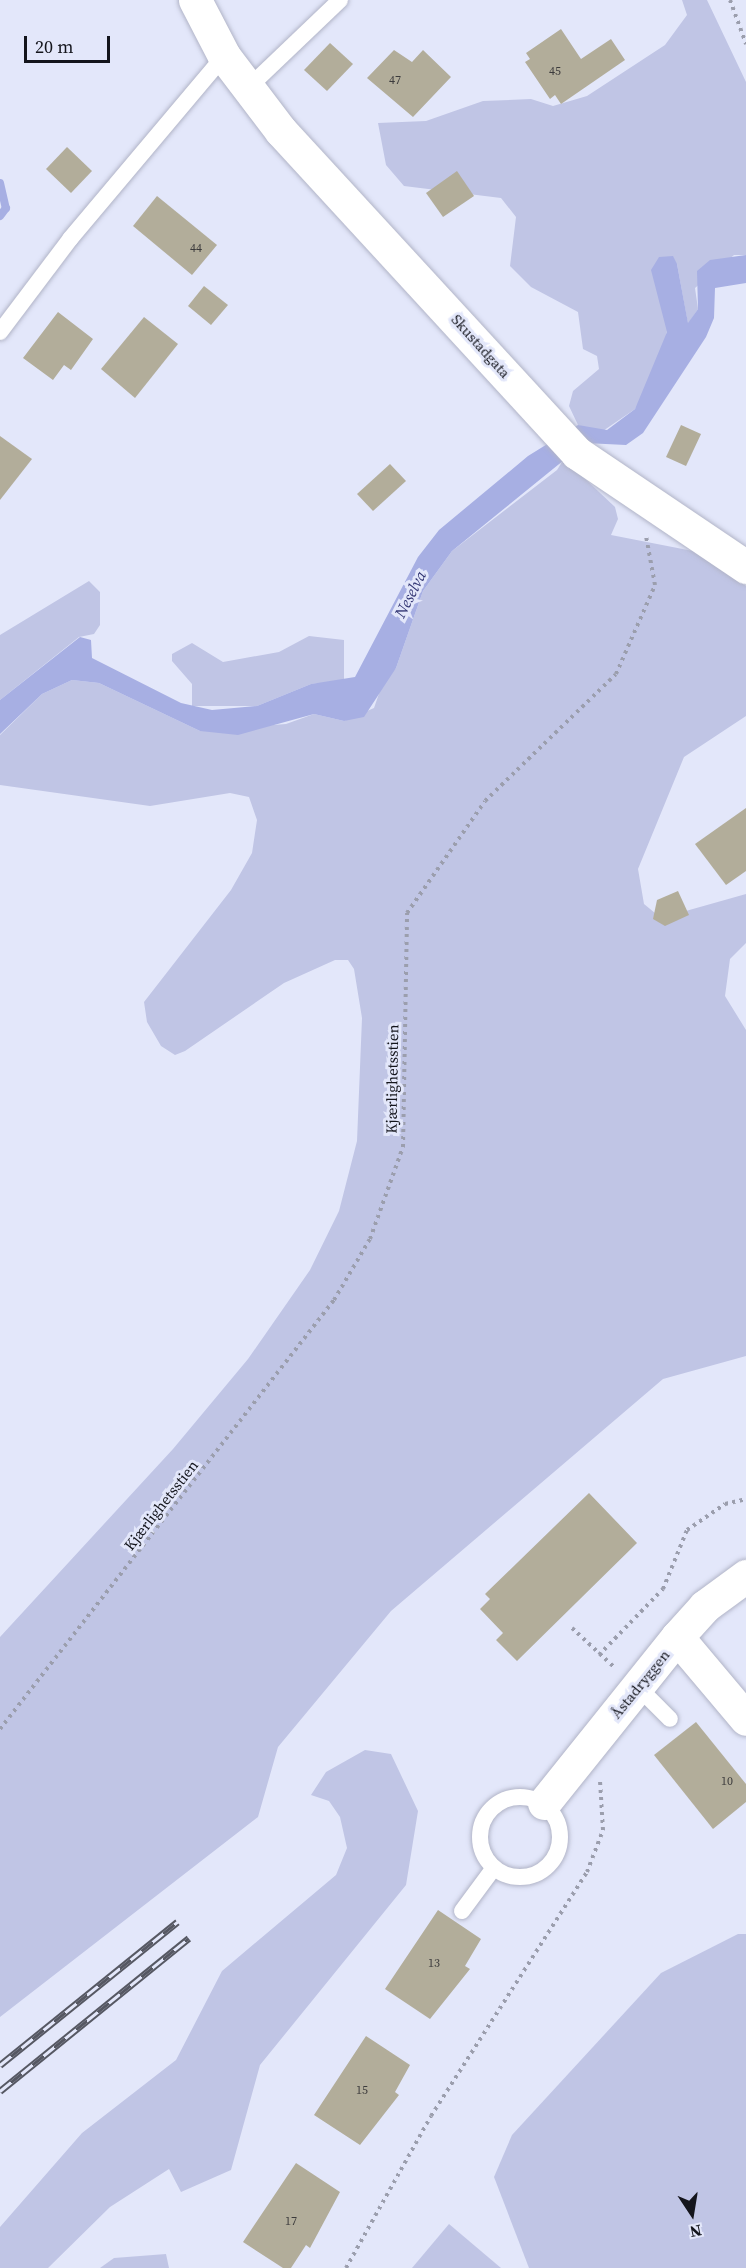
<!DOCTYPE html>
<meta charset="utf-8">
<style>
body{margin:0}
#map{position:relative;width:746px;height:2268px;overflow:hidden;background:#e3e7fa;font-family:"Source Serif 4",serif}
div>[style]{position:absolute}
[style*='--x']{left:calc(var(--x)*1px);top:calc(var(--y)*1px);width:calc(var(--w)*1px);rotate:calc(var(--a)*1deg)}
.green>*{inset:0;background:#c0c5e5}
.water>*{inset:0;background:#a7afe3}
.stream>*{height:8px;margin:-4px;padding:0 4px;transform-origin:4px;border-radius:4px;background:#a7afe3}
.building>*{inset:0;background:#b2ad9a}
.path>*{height:4px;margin-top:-2px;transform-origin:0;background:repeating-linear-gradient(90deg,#9b9ead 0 3px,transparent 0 7.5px)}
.roads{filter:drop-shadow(0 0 2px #b1b4c7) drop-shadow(0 0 2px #b1b4c7)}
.service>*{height:16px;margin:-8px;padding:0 8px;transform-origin:8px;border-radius:8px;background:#fff}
.service>.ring{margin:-8px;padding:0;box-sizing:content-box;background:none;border:16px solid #fff;border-radius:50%}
.minor>*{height:33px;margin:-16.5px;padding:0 16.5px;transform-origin:16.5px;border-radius:16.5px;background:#fff}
.rail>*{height:7px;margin-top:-3.5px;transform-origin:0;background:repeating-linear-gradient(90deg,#e3e7fa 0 14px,#565863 0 28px);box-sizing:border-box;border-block:2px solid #565863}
span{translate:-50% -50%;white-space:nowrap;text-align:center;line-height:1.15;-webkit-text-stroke:6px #e3e7fa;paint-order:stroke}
.number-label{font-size:12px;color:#3c3b3c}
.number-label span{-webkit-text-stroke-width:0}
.street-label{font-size:15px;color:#14151c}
.water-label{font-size:16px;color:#333674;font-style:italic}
.north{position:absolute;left:662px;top:2184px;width:60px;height:60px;-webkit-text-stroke:4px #e3e7fa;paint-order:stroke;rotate:168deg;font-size:16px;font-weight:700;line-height:24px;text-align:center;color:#14151c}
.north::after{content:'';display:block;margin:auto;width:21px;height:27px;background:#14151c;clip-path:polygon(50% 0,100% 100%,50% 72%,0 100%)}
.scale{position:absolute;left:24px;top:36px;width:86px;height:27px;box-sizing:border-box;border:3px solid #14151c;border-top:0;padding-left:8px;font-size:18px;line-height:21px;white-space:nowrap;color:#14151c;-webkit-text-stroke:4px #e3e7fa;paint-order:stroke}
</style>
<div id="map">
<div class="green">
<i style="clip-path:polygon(682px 0,707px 0,746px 82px,746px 255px,734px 255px,695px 288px,698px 309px,688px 324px,677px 264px,664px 351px,650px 383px,635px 409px,600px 433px,578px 425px,569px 406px,573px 391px,599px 369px,597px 356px,583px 349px,578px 312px,531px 287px,510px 266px,516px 217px,501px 198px,404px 186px,386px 165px,378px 123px,426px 121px,483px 101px,531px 99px,553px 106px,587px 96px,665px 45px,687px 15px)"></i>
<i style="clip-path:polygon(564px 459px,615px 507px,618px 519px,611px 535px,698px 552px,746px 586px,746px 716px,684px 757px,638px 869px,644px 904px,661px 918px,746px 894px,746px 943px,730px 959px,725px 996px,746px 1030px,746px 1356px,663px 1379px,391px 1611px,278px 1747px,258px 1817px,0 2017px,0 1637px,173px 1449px,248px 1359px,310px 1270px,339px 1211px,357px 1141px,362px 1018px,354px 969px,348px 960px,335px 960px,284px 983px,185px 1051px,175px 1055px,161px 1046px,147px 1022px,144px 1002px,231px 890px,252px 853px,257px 820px,249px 797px,230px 793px,150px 806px,0 785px,0 735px,42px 694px,72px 680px,99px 683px,200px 731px,286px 724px,314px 714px,344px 721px,374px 708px,383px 682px,396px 668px,423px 591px,452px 551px,557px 470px)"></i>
<i style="clip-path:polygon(89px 581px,100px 592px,100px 625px,94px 634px,79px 637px,0 700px,0 635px)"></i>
<i style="clip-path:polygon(309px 636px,344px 640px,344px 681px,311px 684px,257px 706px,192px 706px,192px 684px,172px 661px,172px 654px,192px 643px,223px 662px,279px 652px)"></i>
<i style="clip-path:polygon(365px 1750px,391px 1754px,418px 1811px,406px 1885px,260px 2065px,231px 2170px,181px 2192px,169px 2169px,110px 2207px,48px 2268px,0 2268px,0 2227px,82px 2133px,176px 2060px,222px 1971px,336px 1875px,347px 1848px,340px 1817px,329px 1801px,311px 1795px,326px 1772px)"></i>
<i style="clip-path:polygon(738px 1934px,746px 1934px,746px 2268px,529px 2268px,494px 2177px,512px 2135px,661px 1973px)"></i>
<i style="clip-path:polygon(449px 2224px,501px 2268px,412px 2268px)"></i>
<i style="clip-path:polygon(166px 2254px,169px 2268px,100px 2268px,114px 2258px)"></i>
</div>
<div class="water">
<i style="clip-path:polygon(746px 255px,746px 283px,715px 288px,714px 318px,706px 337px,643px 433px,626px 445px,585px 443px,452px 551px,423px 591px,396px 668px,364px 717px,344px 721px,314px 714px,238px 735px,200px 731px,99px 683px,72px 680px,42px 694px,0 734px,0 700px,80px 637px,91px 640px,92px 658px,181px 703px,212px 710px,257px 706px,311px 684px,355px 677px,418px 557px,439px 530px,528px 456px,578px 425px,607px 430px,635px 409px,667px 332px,651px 270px,659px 257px,673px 256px,677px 264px,688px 323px,698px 309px,697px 271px,710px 260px)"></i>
</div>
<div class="stream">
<i style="--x:0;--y:183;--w:26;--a:77"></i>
<i style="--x:6;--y:208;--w:10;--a:127"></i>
</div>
<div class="building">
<i style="clip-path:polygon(561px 29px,581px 59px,611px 39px,625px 60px,561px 104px,555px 95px,550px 99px,525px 62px,530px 59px,526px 53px)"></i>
<i style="clip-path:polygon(330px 43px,353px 64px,327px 91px,304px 70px)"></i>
<i style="clip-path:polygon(394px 50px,412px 62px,423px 50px,451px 77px,413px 117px,367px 78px)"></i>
<i style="clip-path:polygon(67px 147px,92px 171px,71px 193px,46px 169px)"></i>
<i style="clip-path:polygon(457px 171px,474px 196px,443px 217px,426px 193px)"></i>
<i style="clip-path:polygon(157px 196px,217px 245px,192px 275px,133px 226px)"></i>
<i style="clip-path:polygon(204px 286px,228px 305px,211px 325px,188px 306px)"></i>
<i style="clip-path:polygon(58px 312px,93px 339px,71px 370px,64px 365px,53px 380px,23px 358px)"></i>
<i style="clip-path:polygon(144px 317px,178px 344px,135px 398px,101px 369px)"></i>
<i style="clip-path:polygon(681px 425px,701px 434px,686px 466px,666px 457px)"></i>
<i style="clip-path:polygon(0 436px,32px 459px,0 500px)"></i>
<i style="clip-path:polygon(390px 464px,406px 481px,373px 511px,357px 494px)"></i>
<i style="clip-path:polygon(746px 808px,746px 871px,726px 885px,695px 844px)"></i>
<i style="clip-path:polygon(678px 891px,689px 915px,665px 926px,653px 919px,657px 900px)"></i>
<i style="clip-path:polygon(589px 1493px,637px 1543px,517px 1661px,496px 1640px,503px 1633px,480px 1609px,490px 1599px,485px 1594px)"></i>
<i style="clip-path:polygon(696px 1722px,746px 1784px,746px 1802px,713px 1829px,654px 1755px)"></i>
<i style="clip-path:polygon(438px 1910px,481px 1939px,465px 1966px,470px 1969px,430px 2019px,385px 1989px)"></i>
<i style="clip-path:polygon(366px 2036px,410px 2065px,395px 2092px,399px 2095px,360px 2145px,314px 2115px)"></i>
<i style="clip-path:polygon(296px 2163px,340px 2192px,310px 2248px,306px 2245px,291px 2268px,283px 2268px,243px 2242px)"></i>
</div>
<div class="path">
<i style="--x:730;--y:0;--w:47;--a:70"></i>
<i style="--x:572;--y:1628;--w:57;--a:42.9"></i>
<i style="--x:599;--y:1655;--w:92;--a:-45.9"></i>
<i style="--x:663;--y:1589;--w:64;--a:-67.9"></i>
<i style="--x:687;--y:1530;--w:46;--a:-34.4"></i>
<i style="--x:725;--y:1504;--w:22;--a:-13"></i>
<i style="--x:0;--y:1729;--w:544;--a:-52.1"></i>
<i style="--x:334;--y:1300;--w:71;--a:-59.5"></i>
<i style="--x:370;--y:1239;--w:98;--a:-70.3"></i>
<i style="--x:403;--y:1147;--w:234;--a:-89"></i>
<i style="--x:407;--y:913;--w:136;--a:-55.1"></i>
<i style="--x:485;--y:801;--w:182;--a:-44.1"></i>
<i style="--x:616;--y:674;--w:97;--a:-66.3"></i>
<i style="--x:655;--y:585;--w:50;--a:-100.4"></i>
<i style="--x:346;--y:2268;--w:174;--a:-60.8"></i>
<i style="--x:431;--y:2116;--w:290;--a:-57.4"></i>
<i style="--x:587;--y:1872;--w:45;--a:-69.1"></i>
<i style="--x:603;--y:1830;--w:49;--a:-93.5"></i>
</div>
<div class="roads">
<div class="service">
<i style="--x:248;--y:88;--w:127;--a:-43.7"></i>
<i style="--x:0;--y:332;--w:116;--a:-53"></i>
<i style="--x:70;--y:239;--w:239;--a:-49.9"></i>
<i style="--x:638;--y:1687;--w:45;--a:45"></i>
<i class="ring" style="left:480px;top:1797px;width:64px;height:64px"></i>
<i style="--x:462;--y:1911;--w:52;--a:-53.6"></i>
</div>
<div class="minor">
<i style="--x:195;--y:0;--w:63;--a:62.6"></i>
<i style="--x:224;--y:56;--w:94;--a:52.8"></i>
<i style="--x:281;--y:131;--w:437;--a:47.4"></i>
<i style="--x:577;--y:453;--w:204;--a:34"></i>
<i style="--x:677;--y:1637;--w:107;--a:49.9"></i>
<i style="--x:544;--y:1803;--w:213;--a:-51.3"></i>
<i style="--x:677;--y:1637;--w:42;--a:-47.9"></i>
<i style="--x:705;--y:1606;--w:51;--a:-36.2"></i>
</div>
</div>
<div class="rail">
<i style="--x:0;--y:2065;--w:228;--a:-38.9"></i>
<i style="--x:0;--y:2091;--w:243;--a:-39"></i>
</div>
<div class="number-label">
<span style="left:555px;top:72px">45</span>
<span style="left:395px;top:81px">47</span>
<span style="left:196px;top:249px">44</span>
<span style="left:727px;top:1782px">10</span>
<span style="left:434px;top:1964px">13</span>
<span style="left:362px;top:2091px">15</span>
<span style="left:291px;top:2222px">17</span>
</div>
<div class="street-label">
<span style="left:481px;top:346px;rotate:48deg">Skustadgata</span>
<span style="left:392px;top:1079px;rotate:-89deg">Kjærlighetsstien</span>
<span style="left:161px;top:1505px;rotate:-52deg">Kjærlighetsstien</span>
<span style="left:640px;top:1684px;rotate:-51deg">Åstadryggen</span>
</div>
<div class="water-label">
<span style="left:410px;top:594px;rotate:-63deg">Neselva</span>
</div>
<div class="north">N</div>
<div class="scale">20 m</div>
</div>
